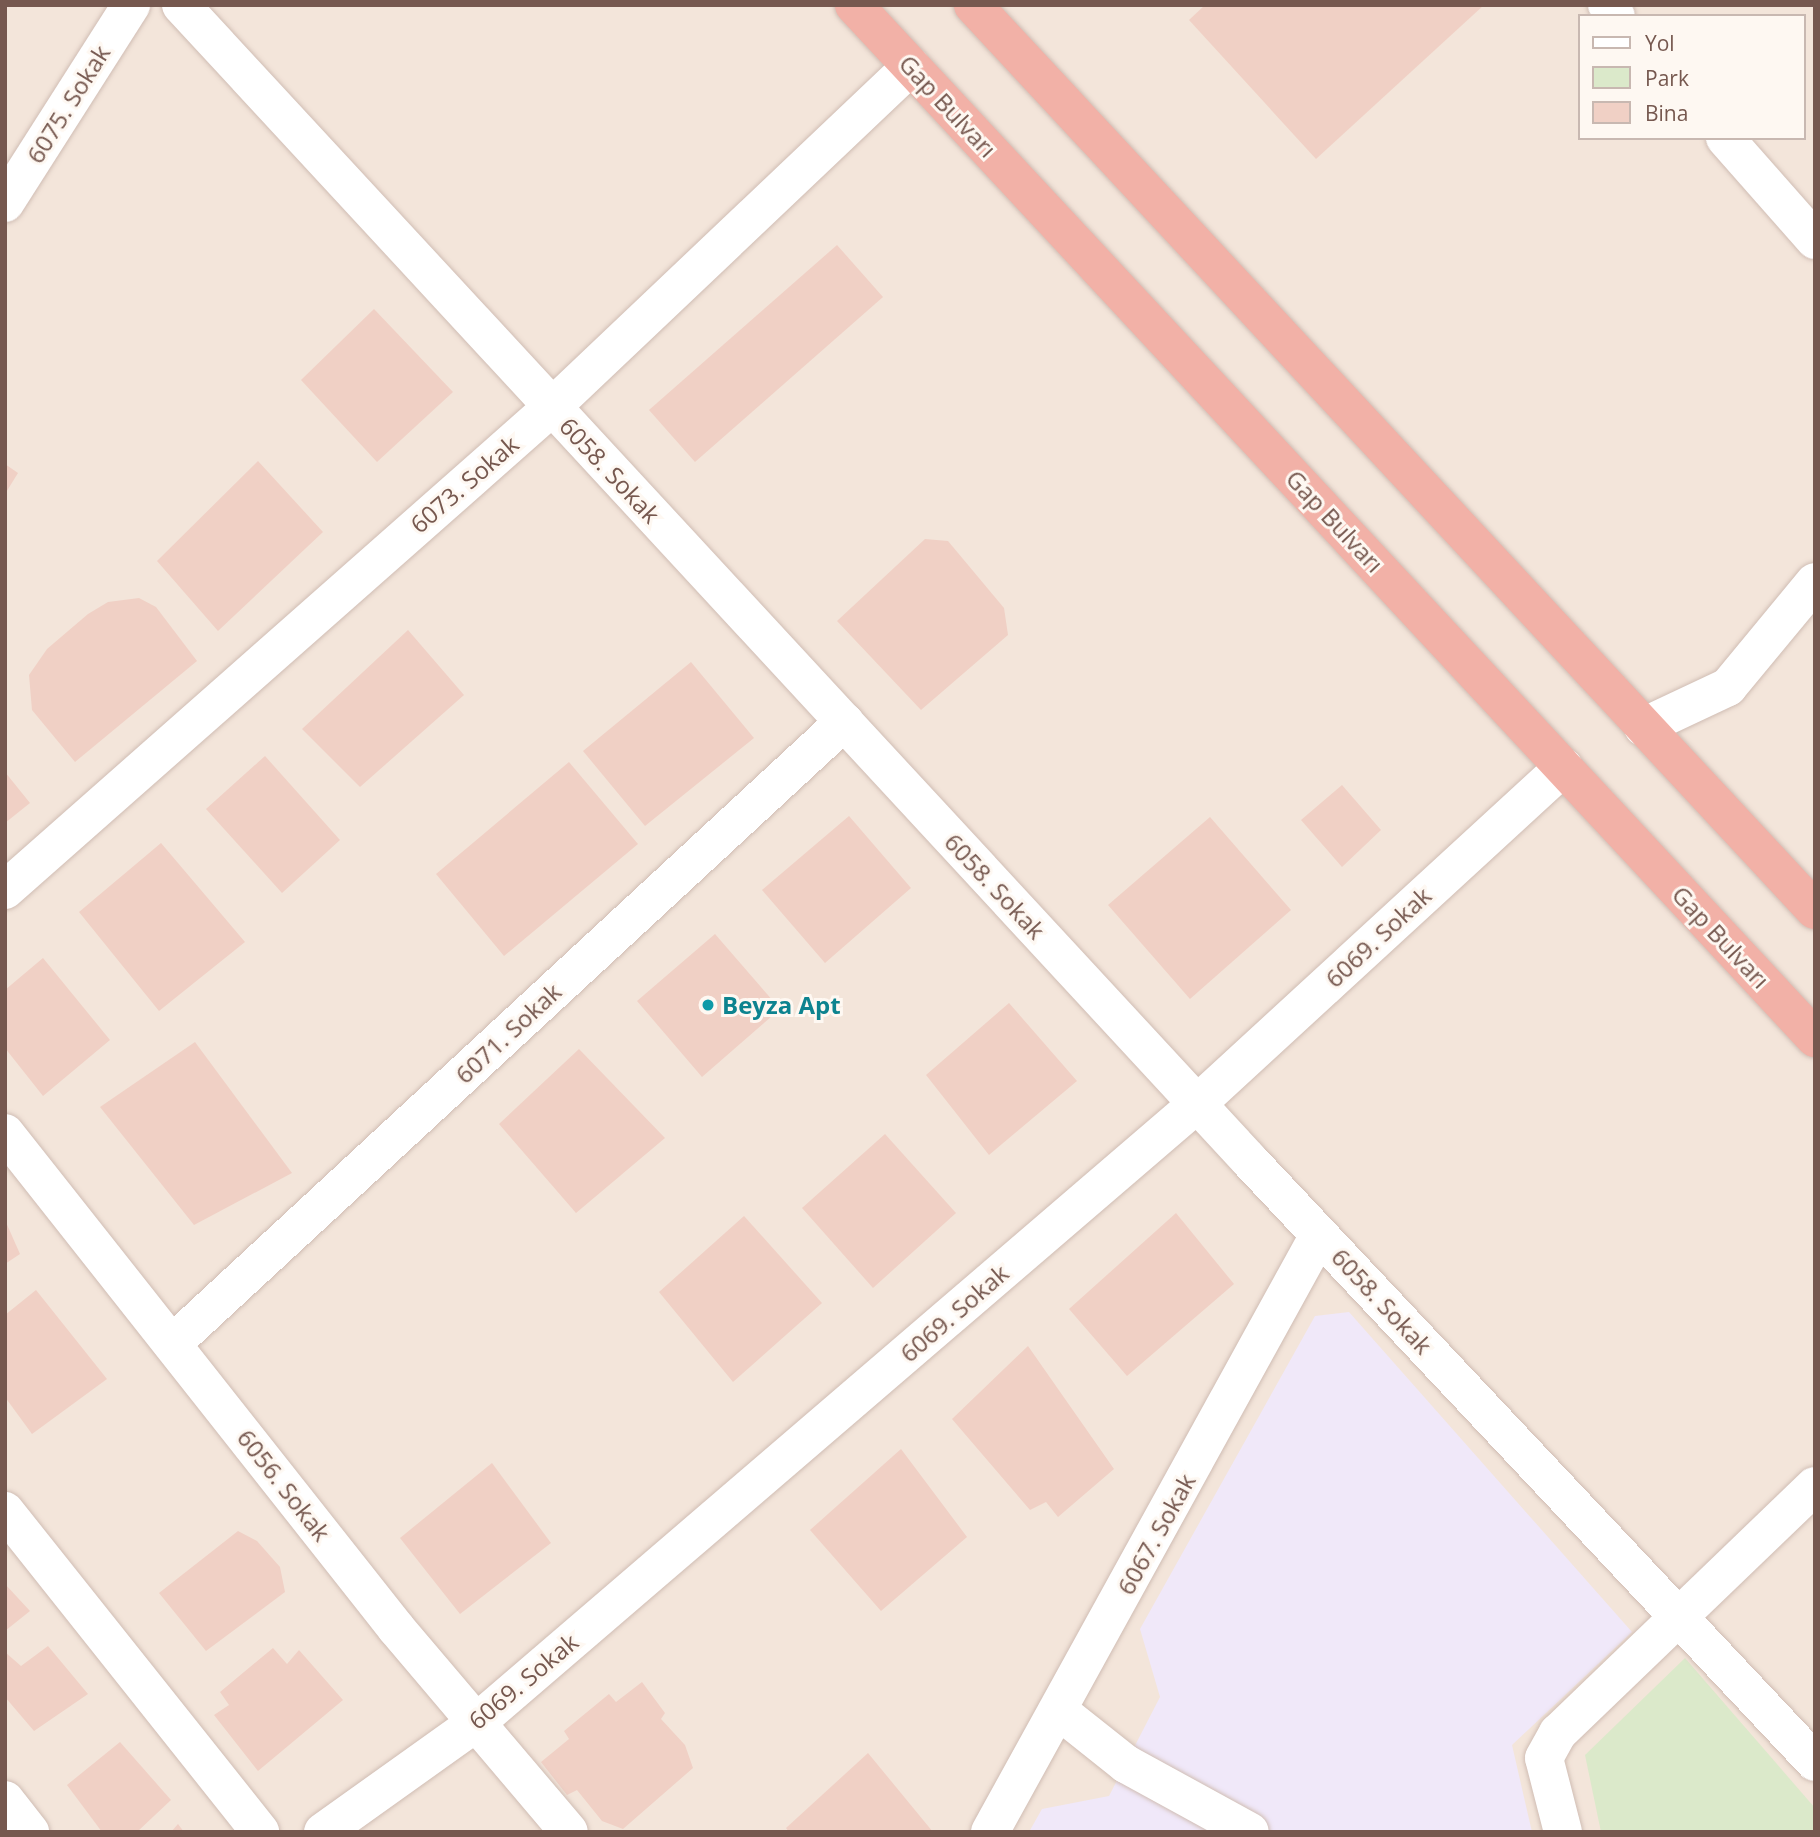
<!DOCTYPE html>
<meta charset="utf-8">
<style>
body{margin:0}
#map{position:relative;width:1820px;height:1837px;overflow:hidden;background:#fcf3ec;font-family:"Open Sans",sans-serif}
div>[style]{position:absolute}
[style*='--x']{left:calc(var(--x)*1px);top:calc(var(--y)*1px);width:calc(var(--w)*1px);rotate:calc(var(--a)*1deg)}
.residential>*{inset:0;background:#f3e5da}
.education>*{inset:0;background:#f0e8f9}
.green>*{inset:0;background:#dbe9ca}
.building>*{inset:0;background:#f0d0c5}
.roads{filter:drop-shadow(0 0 2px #d0bdb4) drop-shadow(0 0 2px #d0bdb4)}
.minor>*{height:38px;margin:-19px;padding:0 19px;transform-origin:19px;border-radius:19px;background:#fff}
.highway>*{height:38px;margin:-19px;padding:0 19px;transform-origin:19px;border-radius:19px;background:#f2b1a7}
.dots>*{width:19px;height:19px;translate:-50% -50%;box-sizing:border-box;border:4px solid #fef8f2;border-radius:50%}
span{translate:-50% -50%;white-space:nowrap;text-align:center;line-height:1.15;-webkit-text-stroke:6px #fef8f2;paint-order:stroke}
.street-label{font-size:24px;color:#76584f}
.culture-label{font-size:24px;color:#0d838f;font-weight:700}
.left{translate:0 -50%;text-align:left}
.frame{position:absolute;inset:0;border:7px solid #76584f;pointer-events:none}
.legend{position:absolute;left:1578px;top:14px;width:228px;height:126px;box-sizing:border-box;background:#fef8f2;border:2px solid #c8b8b1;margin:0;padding:9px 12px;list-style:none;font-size:21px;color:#76584f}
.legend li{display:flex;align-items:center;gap:14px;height:35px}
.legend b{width:35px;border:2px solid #c8b8b1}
</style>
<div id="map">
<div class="residential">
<i style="clip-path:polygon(evenodd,5px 5px,1815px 5px,1815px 1832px,5px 1832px,5px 5px,1580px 16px,1804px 16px,1804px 138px,1580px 138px,1580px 16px)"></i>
</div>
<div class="education">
<i style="clip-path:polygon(1349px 1312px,1632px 1632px,1512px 1745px,1532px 1832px,1029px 1832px,1042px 1809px,1109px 1796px,1160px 1697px,1140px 1629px,1315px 1316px)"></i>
</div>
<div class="green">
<i style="clip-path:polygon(1685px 1658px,1815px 1808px,1815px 1832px,1601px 1832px,1585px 1755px)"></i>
</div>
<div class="building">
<i style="clip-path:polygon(1205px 5px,1484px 5px,1316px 159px,1189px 20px)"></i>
<i style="clip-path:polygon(837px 245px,883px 297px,695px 462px,649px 410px)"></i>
<i style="clip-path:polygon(374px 309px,453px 392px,377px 462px,301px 380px)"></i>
<i style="clip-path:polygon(258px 461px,323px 532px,218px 631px,157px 561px)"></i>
<i style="clip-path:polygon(5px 464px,18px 473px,5px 494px)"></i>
<i style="clip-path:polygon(925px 539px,948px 541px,1004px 608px,1008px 635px,921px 710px,837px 621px)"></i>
<i style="clip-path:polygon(139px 598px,156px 607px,197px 661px,75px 762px,32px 710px,29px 675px,47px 649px,88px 614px,108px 602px)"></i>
<i style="clip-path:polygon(408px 630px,464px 695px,360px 787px,302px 729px)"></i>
<i style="clip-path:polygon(691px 662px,754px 738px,645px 826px,583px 751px)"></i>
<i style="clip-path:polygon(265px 756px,340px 840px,282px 893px,206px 809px)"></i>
<i style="clip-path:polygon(569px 762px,638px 844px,504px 956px,436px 874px)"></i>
<i style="clip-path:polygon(5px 772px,30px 803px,5px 823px)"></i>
<i style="clip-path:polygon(1342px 785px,1381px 830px,1342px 867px,1301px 820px)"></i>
<i style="clip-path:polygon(849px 816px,911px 888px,825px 963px,762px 890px)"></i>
<i style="clip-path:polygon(1210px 817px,1291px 910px,1190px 999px,1108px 905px)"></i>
<i style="clip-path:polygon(161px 843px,245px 942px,159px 1011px,79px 912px)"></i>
<i style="clip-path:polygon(715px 934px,780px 1009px,702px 1077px,637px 1001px)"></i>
<i style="clip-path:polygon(43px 958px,110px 1040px,43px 1096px,5px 1048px,5px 990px)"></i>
<i style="clip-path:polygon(1009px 1003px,1077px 1081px,989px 1155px,926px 1075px)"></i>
<i style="clip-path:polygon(195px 1042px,292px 1173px,194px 1225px,100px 1107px)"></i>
<i style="clip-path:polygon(579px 1049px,665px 1138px,576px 1213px,499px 1124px)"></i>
<i style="clip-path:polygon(885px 1134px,956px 1213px,873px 1288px,802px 1208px)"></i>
<i style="clip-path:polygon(1176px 1213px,1234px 1284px,1127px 1376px,1069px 1309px)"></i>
<i style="clip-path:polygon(744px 1216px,822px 1303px,733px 1382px,659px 1292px)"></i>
<i style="clip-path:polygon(5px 1220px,20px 1254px,5px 1264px)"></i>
<i style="clip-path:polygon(36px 1290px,107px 1379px,32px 1434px,5px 1397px,5px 1315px)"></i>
<i style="clip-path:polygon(1028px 1346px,1114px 1469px,1058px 1517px,1046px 1502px,1030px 1510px,952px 1419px)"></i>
<i style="clip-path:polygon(901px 1449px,967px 1537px,881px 1611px,810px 1530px)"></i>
<i style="clip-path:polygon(492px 1463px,551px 1543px,460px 1614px,400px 1538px)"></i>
<i style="clip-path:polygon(238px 1531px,257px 1541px,280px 1567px,285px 1592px,206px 1651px,159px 1593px)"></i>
<i style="clip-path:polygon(5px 1584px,30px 1611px,5px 1631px)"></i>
<i style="clip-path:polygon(48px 1646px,88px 1694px,34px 1731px,5px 1697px,5px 1652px,21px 1666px)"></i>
<i style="clip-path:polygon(273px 1648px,287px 1664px,299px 1650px,343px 1700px,258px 1771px,214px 1715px,229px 1705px,220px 1692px)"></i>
<i style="clip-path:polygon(642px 1682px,665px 1713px,661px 1719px,685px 1745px,693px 1768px,623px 1829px,602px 1821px,577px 1790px,567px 1795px,541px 1762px,569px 1739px,564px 1731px,609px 1694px,616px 1702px)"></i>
<i style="clip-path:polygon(120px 1742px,171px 1800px,137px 1832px,102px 1832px,67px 1785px)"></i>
<i style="clip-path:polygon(868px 1753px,933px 1832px,789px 1832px,786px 1828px)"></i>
<i style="clip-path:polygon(178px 1824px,184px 1832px,171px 1832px)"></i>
</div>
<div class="roads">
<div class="minor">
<i style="--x:181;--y:5;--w:1573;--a:47.24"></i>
<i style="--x:1249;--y:1160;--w:826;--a:46.77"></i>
<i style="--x:1607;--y:5;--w:14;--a:51"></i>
<i style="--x:1725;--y:138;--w:136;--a:48.6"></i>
<i style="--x:5;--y:203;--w:235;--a:-57.5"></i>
<i style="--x:1643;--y:727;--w:94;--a:-25.2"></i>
<i style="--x:1728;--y:687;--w:136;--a:-50.4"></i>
<i style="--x:5;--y:890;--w:730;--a:-41.44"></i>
<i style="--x:552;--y:407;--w:495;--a:-43.5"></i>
<i style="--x:5;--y:1133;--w:631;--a:51.69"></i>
<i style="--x:396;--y:1628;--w:267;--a:49.7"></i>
<i style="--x:172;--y:1344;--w:916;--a:-42.79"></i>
<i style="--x:5;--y:1511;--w:410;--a:51.5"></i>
<i style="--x:1058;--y:1710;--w:87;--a:38.5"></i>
<i style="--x:1126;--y:1764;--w:141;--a:28.7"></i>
<i style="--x:5;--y:1800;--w:41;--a:52"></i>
<i style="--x:323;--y:1832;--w:188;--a:-35.5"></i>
<i style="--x:476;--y:1723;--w:950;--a:-40.65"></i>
<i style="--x:1197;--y:1104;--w:498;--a:-42.6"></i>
<i style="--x:990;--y:1832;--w:682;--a:-61.14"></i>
<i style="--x:1563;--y:1832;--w:76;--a:-104.4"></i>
<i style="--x:1544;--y:1758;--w:29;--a:-61"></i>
<i style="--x:1558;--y:1733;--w:356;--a:-43.9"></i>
</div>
<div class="highway">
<i style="--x:854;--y:5;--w:1411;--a:47.07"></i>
<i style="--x:973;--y:5;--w:1236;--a:47.07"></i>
</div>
</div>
<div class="dots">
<i style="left:708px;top:1005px;background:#0f9aa8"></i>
</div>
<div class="street-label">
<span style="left:68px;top:104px;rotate:-58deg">6075. Sokak</span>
<span style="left:948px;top:106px;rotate:47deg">Gap Bulvarı</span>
<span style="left:610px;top:470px;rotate:47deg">6058. Sokak</span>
<span style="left:464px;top:484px;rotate:-41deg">6073. Sokak</span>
<span style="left:1335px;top:521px;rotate:47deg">Gap Bulvarı</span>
<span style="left:995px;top:886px;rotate:47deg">6058. Sokak</span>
<span style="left:1378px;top:937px;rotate:-43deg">6069. Sokak</span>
<span style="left:1721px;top:937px;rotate:47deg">Gap Bulvarı</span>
<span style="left:508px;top:1033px;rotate:-43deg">6071. Sokak</span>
<span style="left:1382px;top:1301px;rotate:47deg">6058. Sokak</span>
<span style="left:954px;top:1313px;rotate:-41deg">6069. Sokak</span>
<span style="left:284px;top:1485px;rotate:52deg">6056. Sokak</span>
<span style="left:1156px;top:1534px;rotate:-61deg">6067. Sokak</span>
<span style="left:523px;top:1681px;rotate:-40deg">6069. Sokak</span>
</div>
<div class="culture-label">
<span class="left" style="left:722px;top:1005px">Beyza Apt</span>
</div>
<div class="frame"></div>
<ul class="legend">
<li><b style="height:9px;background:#fff"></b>Yol</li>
<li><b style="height:19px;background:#dbe9ca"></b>Park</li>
<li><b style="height:19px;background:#f0d0c5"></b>Bina</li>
</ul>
</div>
